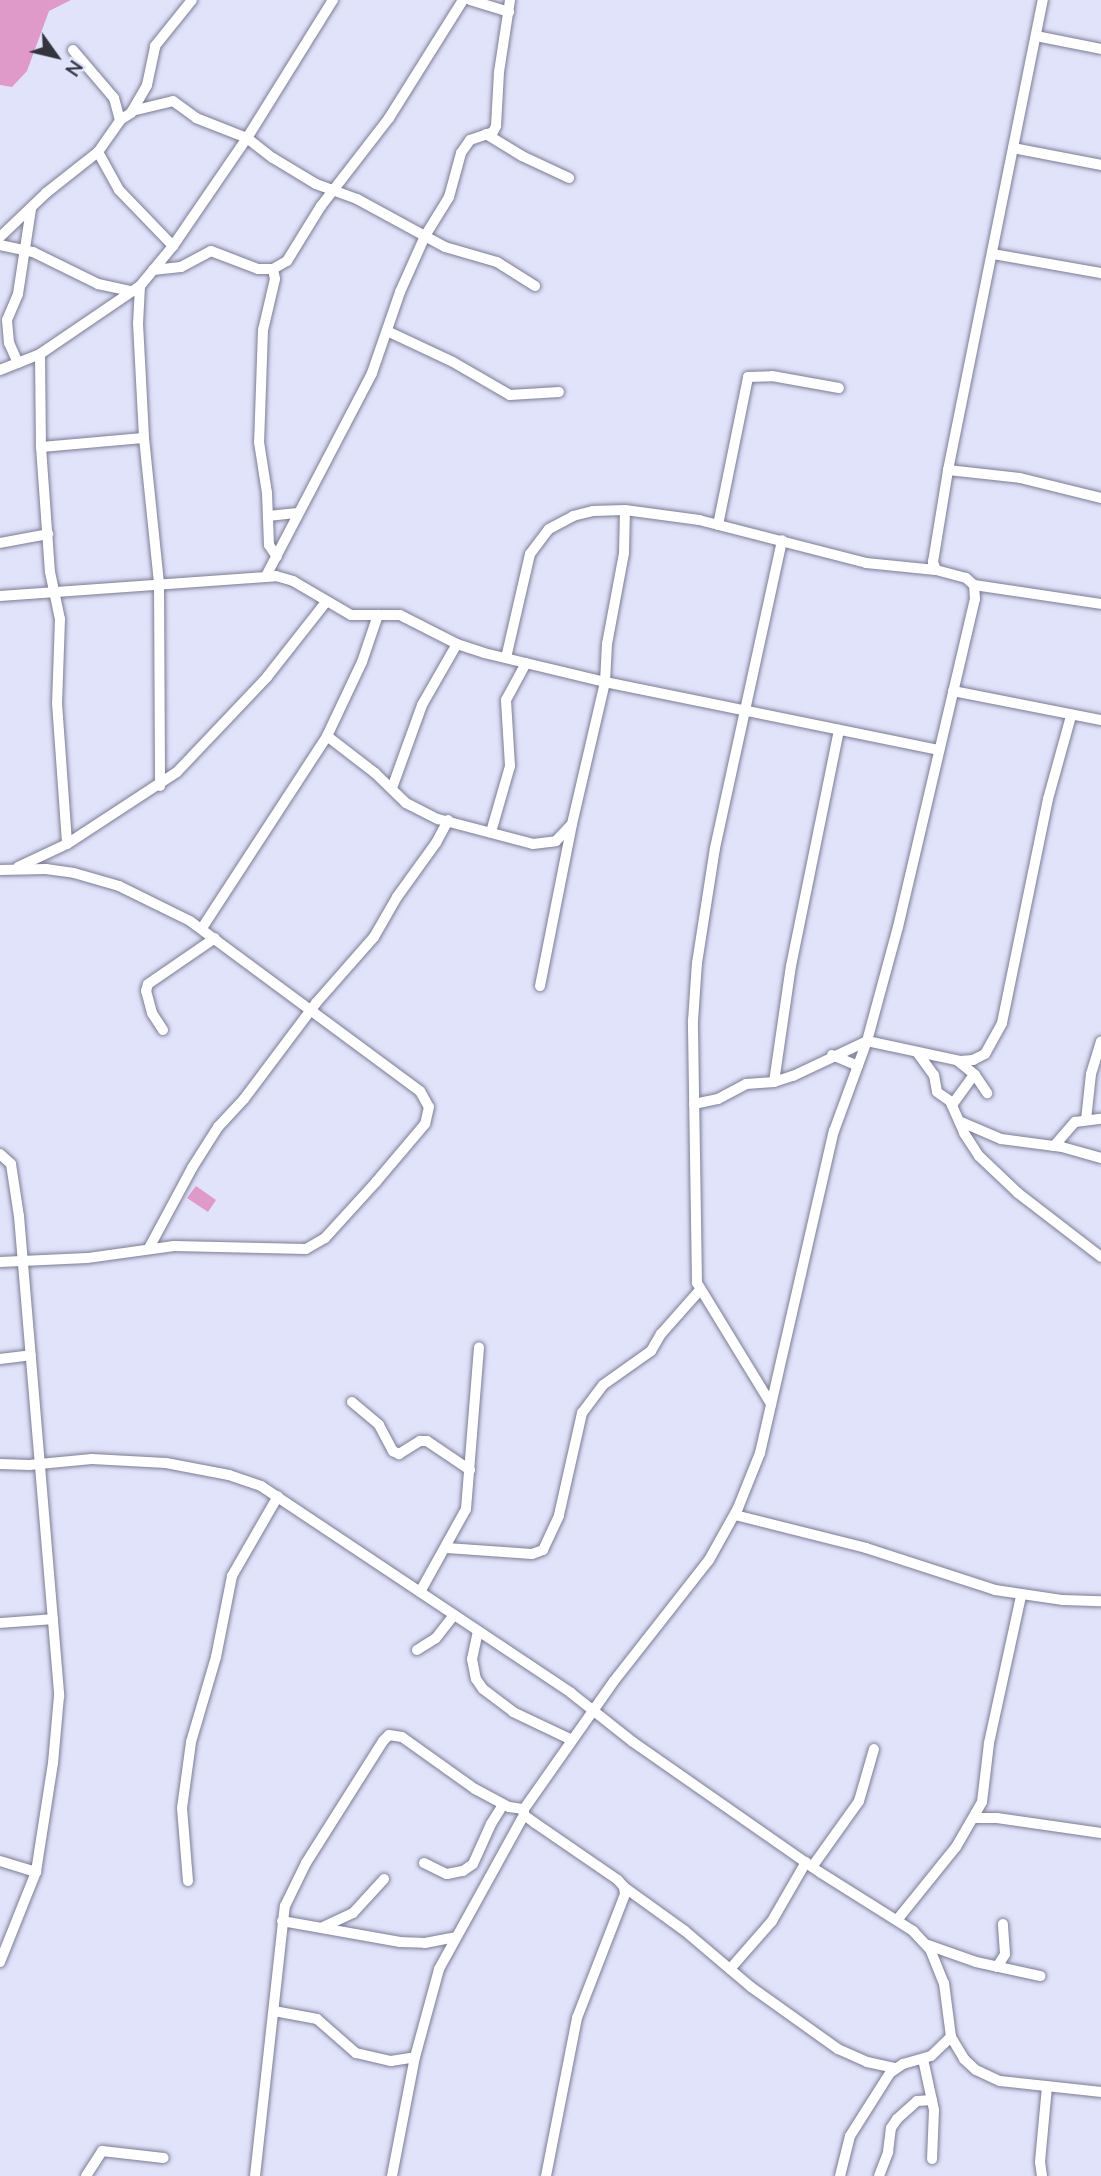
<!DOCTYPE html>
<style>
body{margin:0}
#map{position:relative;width:1101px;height:2176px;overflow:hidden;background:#e1e3fb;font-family:"Nunito Sans",sans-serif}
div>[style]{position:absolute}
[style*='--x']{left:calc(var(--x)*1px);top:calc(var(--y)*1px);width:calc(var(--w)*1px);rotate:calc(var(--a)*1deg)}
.green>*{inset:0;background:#df9aca}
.roads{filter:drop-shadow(0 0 2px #7b7d93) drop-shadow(0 0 2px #7b7d93)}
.street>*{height:10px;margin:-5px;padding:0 5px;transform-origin:5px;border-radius:5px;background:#fff}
span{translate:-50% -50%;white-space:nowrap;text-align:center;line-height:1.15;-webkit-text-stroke:7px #e1e3fb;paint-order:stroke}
.north{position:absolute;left:21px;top:21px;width:70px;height:70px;-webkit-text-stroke:5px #e1e3fb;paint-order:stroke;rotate:124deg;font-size:19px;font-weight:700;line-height:28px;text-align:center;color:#33343d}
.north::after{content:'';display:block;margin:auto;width:24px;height:32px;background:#33343d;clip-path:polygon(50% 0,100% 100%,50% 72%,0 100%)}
</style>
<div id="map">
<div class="green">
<i style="clip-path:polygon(0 0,71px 0,49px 11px,27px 71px,12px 87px,0 85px)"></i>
<i style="clip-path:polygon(196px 1186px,216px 1200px,208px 1212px,187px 1198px)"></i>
</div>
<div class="roads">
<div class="street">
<i style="--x:470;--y:0;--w:41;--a:17.1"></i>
<i style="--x:1036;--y:36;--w:66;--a:11.3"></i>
<i style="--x:73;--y:50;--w:63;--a:49.5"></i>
<i style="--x:114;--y:98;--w:23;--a:75"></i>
<i style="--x:132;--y:111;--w:42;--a:-13.7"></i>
<i style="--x:173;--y:101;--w:29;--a:36"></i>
<i style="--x:196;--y:118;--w:55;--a:21.4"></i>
<i style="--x:247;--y:138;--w:33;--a:38"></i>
<i style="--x:273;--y:158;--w:50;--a:31.2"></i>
<i style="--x:316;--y:184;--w:44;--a:20.1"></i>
<i style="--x:357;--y:199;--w:100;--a:28.6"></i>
<i style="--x:445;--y:247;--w:54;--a:16.1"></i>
<i style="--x:497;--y:262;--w:45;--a:32.3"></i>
<i style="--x:486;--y:134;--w:42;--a:31.4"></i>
<i style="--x:522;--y:156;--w:52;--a:25.1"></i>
<i style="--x:1013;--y:148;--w:90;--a:10.9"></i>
<i style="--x:98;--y:152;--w:43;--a:61.1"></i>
<i style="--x:119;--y:190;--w:78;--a:46"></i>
<i style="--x:0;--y:237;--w:64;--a:-43.7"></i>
<i style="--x:46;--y:193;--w:66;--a:-38.3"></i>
<i style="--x:98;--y:152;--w:39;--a:-55"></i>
<i style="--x:120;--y:120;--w:13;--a:-32"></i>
<i style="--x:131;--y:113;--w:32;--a:-60"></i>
<i style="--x:147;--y:85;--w:40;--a:-78"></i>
<i style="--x:155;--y:46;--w:59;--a:-51.2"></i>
<i style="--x:0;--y:245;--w:34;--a:12"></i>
<i style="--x:33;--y:252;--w:72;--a:26.2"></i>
<i style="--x:98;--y:284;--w:35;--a:12"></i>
<i style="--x:993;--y:254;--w:110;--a:10"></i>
<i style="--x:273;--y:269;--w:10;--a:79"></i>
<i style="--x:275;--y:279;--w:52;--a:103.2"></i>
<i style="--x:263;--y:330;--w:112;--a:92"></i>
<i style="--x:259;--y:442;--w:52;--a:81.1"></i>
<i style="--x:267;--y:493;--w:52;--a:87.8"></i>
<i style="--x:269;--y:545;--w:14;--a:56"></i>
<i style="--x:153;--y:270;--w:28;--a:-6"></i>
<i style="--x:181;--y:267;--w:34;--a:-28"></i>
<i style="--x:211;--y:251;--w:50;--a:21"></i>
<i style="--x:258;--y:269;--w:15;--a:0"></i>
<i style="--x:273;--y:269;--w:16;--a:-30"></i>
<i style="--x:287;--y:261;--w:65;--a:-58.3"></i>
<i style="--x:321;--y:206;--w:111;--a:-52.3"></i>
<i style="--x:389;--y:118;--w:139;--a:-57.9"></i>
<i style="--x:140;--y:286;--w:37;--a:93"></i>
<i style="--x:138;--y:323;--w:115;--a:87"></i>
<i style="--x:144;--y:438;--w:147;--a:84.1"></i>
<i style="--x:159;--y:584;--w:202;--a:89.7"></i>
<i style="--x:387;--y:331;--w:73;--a:25.2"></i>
<i style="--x:453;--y:362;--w:66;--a:30.1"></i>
<i style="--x:510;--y:395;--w:49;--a:-3.5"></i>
<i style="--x:40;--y:354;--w:93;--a:89.4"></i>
<i style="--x:41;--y:447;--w:125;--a:85.9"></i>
<i style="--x:50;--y:572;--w:48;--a:78"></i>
<i style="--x:60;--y:619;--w:84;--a:92"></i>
<i style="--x:57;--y:703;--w:141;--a:85.9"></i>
<i style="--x:18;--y:363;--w:22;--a:-114"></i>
<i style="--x:9;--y:343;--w:23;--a:-95"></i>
<i style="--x:7;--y:320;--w:28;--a:-67"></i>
<i style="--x:18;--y:294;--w:86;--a:-81.3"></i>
<i style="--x:0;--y:370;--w:43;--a:-21.8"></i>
<i style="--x:40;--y:354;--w:121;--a:-34.2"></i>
<i style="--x:140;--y:286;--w:52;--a:-50.5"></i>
<i style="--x:173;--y:246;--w:131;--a:-55.6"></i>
<i style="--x:247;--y:138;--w:163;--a:-58.1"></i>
<i style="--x:41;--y:447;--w:103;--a:-5"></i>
<i style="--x:948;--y:470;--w:72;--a:6.3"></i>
<i style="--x:1020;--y:478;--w:83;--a:13.9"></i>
<i style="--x:268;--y:516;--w:30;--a:-6"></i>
<i style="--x:718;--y:525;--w:151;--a:-78.5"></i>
<i style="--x:748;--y:377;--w:24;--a:-2"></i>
<i style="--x:772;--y:376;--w:68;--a:10.2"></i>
<i style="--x:0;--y:543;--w:49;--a:-10.6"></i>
<i style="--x:266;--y:576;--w:229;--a:-62.4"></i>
<i style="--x:372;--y:373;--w:86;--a:-70.9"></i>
<i style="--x:400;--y:292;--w:61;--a:-65.9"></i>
<i style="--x:425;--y:236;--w:46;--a:-58.4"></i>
<i style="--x:449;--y:197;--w:46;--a:-74.7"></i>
<i style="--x:461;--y:153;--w:16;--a:-55"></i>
<i style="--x:470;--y:140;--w:24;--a:-19"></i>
<i style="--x:493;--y:132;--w:7;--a:-63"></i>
<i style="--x:496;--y:126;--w:54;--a:-86.8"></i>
<i style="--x:499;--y:72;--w:73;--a:-81.3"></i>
<i style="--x:974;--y:585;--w:128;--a:8.5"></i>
<i style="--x:0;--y:596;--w:277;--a:-4.1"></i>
<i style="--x:276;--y:576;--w:18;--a:16"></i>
<i style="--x:293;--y:581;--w:67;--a:30.4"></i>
<i style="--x:351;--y:615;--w:49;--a:0"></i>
<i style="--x:400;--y:615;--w:64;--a:27"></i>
<i style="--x:457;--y:644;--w:28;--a:18"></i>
<i style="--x:484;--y:653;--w:124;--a:13.5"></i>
<i style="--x:605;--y:682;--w:340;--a:11.5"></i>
<i style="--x:506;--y:658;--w:107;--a:-77"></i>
<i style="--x:530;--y:554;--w:31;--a:-53"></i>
<i style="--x:549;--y:529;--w:27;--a:-28"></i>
<i style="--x:573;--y:516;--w:21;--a:-14"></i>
<i style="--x:593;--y:511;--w:32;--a:-2"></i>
<i style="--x:625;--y:510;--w:75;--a:7.7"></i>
<i style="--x:699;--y:520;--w:172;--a:14.4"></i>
<i style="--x:866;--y:563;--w:70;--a:5.7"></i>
<i style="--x:953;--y:691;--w:151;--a:11.1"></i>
<i style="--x:327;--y:736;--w:61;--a:37.6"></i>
<i style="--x:375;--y:773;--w:43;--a:44.1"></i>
<i style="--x:406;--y:803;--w:36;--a:27"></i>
<i style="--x:438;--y:819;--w:98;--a:14.7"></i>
<i style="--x:533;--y:844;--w:23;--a:-7"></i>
<i style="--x:556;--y:841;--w:21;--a:-47"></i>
<i style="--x:392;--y:788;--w:88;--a:-70.1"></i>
<i style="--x:422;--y:705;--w:70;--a:-60.2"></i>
<i style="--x:491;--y:832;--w:69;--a:-73.9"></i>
<i style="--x:510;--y:766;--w:66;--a:-93.5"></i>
<i style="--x:506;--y:700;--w:42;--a:-61.6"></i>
<i style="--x:18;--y:867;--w:54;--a:-25.1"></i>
<i style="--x:67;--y:844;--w:131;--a:-33.2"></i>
<i style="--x:177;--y:772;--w:131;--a:-46.5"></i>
<i style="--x:267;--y:677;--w:95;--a:-51.8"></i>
<i style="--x:0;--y:870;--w:46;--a:-1.2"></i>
<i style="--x:46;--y:869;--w:28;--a:8"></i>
<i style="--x:74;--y:873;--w:47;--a:16.1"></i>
<i style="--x:119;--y:886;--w:79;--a:26.2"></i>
<i style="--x:190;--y:921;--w:286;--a:36.5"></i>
<i style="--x:420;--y:1091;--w:18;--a:61"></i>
<i style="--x:429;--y:1107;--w:17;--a:103"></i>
<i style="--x:425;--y:1124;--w:76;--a:130.2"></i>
<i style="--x:376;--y:1182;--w:76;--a:132.3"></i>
<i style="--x:325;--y:1238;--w:22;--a:150"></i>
<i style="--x:306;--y:1249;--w:132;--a:-178.7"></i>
<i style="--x:174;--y:1246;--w:88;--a:172.1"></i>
<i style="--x:87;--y:1258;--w:87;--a:177.4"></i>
<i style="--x:202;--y:928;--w:229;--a:-56.9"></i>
<i style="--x:327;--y:736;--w:82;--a:-64.7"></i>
<i style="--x:362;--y:662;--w:50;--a:-71.2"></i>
<i style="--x:540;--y:986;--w:165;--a:-78.8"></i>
<i style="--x:572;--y:824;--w:146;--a:-76.9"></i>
<i style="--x:605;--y:682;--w:38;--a:-87"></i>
<i style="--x:607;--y:644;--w:93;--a:-79.4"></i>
<i style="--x:624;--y:553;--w:43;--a:-88.7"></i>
<i style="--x:163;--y:1030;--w:20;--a:-123"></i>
<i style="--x:152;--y:1013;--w:23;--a:-105"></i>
<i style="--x:146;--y:991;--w:7;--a:-74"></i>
<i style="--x:148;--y:984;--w:81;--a:-34.5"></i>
<i style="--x:917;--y:1052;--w:29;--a:54"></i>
<i style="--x:934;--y:1075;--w:17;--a:80"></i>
<i style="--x:937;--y:1092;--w:16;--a:35"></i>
<i style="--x:950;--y:1101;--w:35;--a:66"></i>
<i style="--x:964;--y:1133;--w:27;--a:57"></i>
<i style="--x:979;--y:1156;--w:54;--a:43.5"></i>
<i style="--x:1018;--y:1193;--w:105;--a:37.6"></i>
<i style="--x:832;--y:1055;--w:28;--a:23"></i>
<i style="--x:958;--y:1061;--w:22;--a:39"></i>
<i style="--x:975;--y:1075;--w:22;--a:56"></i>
<i style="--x:774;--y:1082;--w:117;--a:-81.7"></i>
<i style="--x:791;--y:966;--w:241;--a:-78.5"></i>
<i style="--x:694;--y:1104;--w:25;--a:-12"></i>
<i style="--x:718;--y:1099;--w:32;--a:-28"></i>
<i style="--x:746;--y:1084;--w:28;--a:-4"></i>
<i style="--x:774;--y:1082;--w:20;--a:-18"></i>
<i style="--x:793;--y:1076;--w:82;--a:-25.3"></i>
<i style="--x:867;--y:1041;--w:95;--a:12.1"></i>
<i style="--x:960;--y:1061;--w:13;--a:-4"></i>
<i style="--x:973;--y:1060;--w:13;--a:-27"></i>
<i style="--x:985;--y:1054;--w:35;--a:-61"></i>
<i style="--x:1002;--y:1023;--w:229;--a:-78.4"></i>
<i style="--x:1048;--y:799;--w:86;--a:-74.5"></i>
<i style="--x:952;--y:1105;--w:37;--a:-54"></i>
<i style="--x:1086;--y:1120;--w:46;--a:-83.8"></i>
<i style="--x:1091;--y:1074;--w:34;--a:-73"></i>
<i style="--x:959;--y:1121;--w:46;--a:23.2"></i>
<i style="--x:1001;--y:1139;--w:62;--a:7.5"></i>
<i style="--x:1062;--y:1147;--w:41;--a:15.8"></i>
<i style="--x:1054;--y:1146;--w:32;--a:-49"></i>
<i style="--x:1075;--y:1122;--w:26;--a:-7"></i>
<i style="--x:0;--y:1154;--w:15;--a:42"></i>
<i style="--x:11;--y:1164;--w:53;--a:81.3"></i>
<i style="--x:19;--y:1216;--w:482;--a:85.2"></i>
<i style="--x:59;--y:1696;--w:67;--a:95.1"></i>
<i style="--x:53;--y:1763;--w:110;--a:98.9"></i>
<i style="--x:36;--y:1872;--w:97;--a:111.8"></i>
<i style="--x:149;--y:1248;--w:91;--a:-61.7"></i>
<i style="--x:192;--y:1168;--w:49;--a:-57.6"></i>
<i style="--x:218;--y:1127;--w:38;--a:-47"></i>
<i style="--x:244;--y:1099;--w:120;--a:-53.1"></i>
<i style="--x:316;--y:1003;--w:88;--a:-48.7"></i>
<i style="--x:374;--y:937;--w:46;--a:-60.1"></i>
<i style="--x:397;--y:897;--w:67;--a:-54.2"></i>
<i style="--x:436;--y:843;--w:26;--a:-62"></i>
<i style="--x:0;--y:1359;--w:31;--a:-7"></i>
<i style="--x:352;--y:1402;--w:35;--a:40"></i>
<i style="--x:379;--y:1425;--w:30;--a:62"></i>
<i style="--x:393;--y:1451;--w:7;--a:27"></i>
<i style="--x:399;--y:1454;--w:25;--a:-32"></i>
<i style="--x:420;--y:1441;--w:7;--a:0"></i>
<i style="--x:427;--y:1441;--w:52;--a:34"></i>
<i style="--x:771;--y:1404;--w:142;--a:-121.4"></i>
<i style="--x:697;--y:1283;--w:262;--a:-90.9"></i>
<i style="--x:693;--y:1021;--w:58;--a:-86.1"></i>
<i style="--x:697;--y:963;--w:116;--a:-81.1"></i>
<i style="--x:715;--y:848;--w:315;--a:-77.7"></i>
<i style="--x:0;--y:1464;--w:29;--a:2"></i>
<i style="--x:29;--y:1465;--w:63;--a:-5.4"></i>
<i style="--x:92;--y:1459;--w:74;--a:3.1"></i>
<i style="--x:166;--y:1463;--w:64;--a:10.8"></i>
<i style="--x:229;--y:1475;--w:34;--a:19"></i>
<i style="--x:261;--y:1486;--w:373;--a:33.7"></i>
<i style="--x:571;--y:1693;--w:79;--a:38.3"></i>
<i style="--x:633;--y:1742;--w:229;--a:34.9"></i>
<i style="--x:821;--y:1873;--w:109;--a:32.2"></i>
<i style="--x:913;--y:1931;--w:25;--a:47"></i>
<i style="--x:930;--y:1949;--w:37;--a:68"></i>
<i style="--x:944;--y:1983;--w:54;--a:82.6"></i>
<i style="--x:951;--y:2037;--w:26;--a:59"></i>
<i style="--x:964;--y:2059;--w:16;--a:43"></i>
<i style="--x:976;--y:2070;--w:26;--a:25"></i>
<i style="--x:1000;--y:2081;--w:102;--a:6.2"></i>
<i style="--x:735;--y:1515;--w:135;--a:14.1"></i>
<i style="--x:866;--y:1548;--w:136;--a:18"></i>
<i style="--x:995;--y:1590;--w:69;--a:8.4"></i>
<i style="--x:1063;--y:1600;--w:38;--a:2"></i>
<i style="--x:447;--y:1548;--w:85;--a:4"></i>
<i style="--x:532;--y:1554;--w:12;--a:-20"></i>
<i style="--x:543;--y:1550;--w:38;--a:-65"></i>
<i style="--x:559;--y:1515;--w:105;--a:-77.3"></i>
<i style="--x:582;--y:1413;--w:35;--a:-53"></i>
<i style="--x:603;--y:1385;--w:59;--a:-35.3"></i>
<i style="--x:651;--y:1351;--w:20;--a:-60"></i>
<i style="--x:661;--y:1334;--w:57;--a:-48.5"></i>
<i style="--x:420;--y:1592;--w:95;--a:-61"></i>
<i style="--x:466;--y:1509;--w:162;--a:-85.4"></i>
<i style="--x:0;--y:1623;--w:53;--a:-4.3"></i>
<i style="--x:478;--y:1631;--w:29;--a:102"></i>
<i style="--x:472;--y:1659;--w:20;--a:79"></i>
<i style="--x:476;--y:1679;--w:12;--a:55"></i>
<i style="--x:483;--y:1689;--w:38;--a:37"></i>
<i style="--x:513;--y:1712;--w:65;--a:25.4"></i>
<i style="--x:417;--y:1650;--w:22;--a:-32"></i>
<i style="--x:436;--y:1638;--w:29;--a:-52"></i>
<i style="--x:974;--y:1818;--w:23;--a:0"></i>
<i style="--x:997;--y:1818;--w:105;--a:8.2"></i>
<i style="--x:0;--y:1861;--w:38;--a:17"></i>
<i style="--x:424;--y:1863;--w:25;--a:26"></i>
<i style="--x:447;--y:1874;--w:16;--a:-11"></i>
<i style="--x:463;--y:1871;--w:12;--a:-35"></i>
<i style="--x:473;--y:1864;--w:44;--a:-65.8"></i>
<i style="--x:491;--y:1824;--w:22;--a:-58"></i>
<i style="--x:812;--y:1867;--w:81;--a:-54.5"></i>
<i style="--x:859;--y:1801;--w:54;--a:-73.9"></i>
<i style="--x:188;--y:1881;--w:73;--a:-94.7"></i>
<i style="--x:182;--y:1808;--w:67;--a:-82.2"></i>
<i style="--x:191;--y:1742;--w:89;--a:-73.6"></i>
<i style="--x:216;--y:1657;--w:83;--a:-78.8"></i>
<i style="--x:232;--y:1576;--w:92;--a:-60.1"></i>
<i style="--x:624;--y:1887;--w:75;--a:35.8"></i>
<i style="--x:685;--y:1931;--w:87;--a:40.3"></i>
<i style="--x:751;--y:1987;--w:107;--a:35.5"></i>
<i style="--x:838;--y:2049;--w:32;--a:24"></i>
<i style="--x:867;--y:2062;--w:29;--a:12"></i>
<i style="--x:897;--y:1920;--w:94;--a:-51.1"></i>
<i style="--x:956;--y:1847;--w:52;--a:-60"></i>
<i style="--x:982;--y:1802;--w:59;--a:-83.2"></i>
<i style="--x:989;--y:1743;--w:150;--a:-77.7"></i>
<i style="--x:282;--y:1921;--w:120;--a:10.1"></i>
<i style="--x:400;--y:1942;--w:25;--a:2"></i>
<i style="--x:425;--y:1943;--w:31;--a:-11"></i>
<i style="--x:323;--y:1927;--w:33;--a:-25"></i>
<i style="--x:353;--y:1913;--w:46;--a:-47.6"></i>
<i style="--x:928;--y:1945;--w:51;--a:19.5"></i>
<i style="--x:976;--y:1962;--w:66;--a:12.3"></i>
<i style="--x:997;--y:1967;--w:15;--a:-58"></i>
<i style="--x:1005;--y:1954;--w:30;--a:-94"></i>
<i style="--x:730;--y:1969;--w:64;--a:-48.8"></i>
<i style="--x:772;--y:1921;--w:68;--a:-60"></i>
<i style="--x:274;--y:2011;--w:44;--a:10.5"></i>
<i style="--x:317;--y:2019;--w:52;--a:41.1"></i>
<i style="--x:356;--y:2053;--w:36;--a:13"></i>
<i style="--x:391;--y:2061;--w:24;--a:-9"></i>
<i style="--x:923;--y:2059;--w:52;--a:77.8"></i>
<i style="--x:934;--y:2110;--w:49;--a:92.3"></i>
<i style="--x:86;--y:2176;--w:30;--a:-57"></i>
<i style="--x:102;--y:2151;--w:62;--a:6.4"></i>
<i style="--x:255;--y:2176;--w:272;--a:-83.7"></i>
<i style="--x:285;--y:1906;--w:48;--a:-64"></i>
<i style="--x:306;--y:1863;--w:144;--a:-57.7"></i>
<i style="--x:383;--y:1741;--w:8;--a:-45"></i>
<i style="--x:389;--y:1735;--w:13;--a:9"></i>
<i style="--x:402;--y:1737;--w:90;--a:35.5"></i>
<i style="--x:475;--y:1789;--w:38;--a:28"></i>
<i style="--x:509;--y:1807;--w:15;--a:8"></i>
<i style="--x:392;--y:2176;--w:121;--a:-79.1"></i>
<i style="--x:415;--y:2057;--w:91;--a:-74.7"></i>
<i style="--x:439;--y:1969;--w:176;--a:-61.1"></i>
<i style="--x:546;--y:2176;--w:161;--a:-78.9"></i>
<i style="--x:577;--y:2018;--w:133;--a:-68.8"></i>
<i style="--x:625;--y:1894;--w:7;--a:-98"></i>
<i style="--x:624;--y:1887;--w:9;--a:-131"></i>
<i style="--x:618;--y:1880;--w:101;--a:-145.5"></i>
<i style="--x:535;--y:1823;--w:14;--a:-144"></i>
<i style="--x:524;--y:1815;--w:6;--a:-90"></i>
<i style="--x:524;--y:1809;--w:156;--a:-54.9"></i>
<i style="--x:614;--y:1681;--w:154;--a:-51.9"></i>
<i style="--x:709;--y:1560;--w:60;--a:-60.9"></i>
<i style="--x:738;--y:1508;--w:59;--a:-68.2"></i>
<i style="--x:760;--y:1453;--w:330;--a:-77.1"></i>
<i style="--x:834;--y:1131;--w:96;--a:-69.9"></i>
<i style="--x:867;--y:1041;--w:118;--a:-74.8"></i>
<i style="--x:898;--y:927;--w:337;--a:-76.8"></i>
<i style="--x:975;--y:599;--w:14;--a:-94"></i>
<i style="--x:974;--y:585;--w:11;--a:-139"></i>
<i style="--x:966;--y:578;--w:31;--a:-165"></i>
<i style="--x:936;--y:570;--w:9;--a:-111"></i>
<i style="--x:933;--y:562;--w:93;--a:-80.7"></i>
<i style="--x:948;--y:470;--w:480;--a:-78.6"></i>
<i style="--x:840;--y:2176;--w:41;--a:-76"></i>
<i style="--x:850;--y:2136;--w:75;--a:-57.6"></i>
<i style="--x:890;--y:2073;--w:16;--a:-35"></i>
<i style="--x:903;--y:2064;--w:29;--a:-16"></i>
<i style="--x:931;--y:2056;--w:28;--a:-44"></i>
<i style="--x:879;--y:2176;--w:26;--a:-69"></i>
<i style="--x:888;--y:2152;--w:24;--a:-83"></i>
<i style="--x:891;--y:2128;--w:11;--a:-56"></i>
<i style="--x:897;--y:2119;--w:27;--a:-42"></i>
<i style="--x:917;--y:2101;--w:15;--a:-4"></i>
<i style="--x:1042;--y:2176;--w:14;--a:-98"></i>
<i style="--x:1040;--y:2162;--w:76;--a:-84.7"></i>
</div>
</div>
<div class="north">N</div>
</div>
